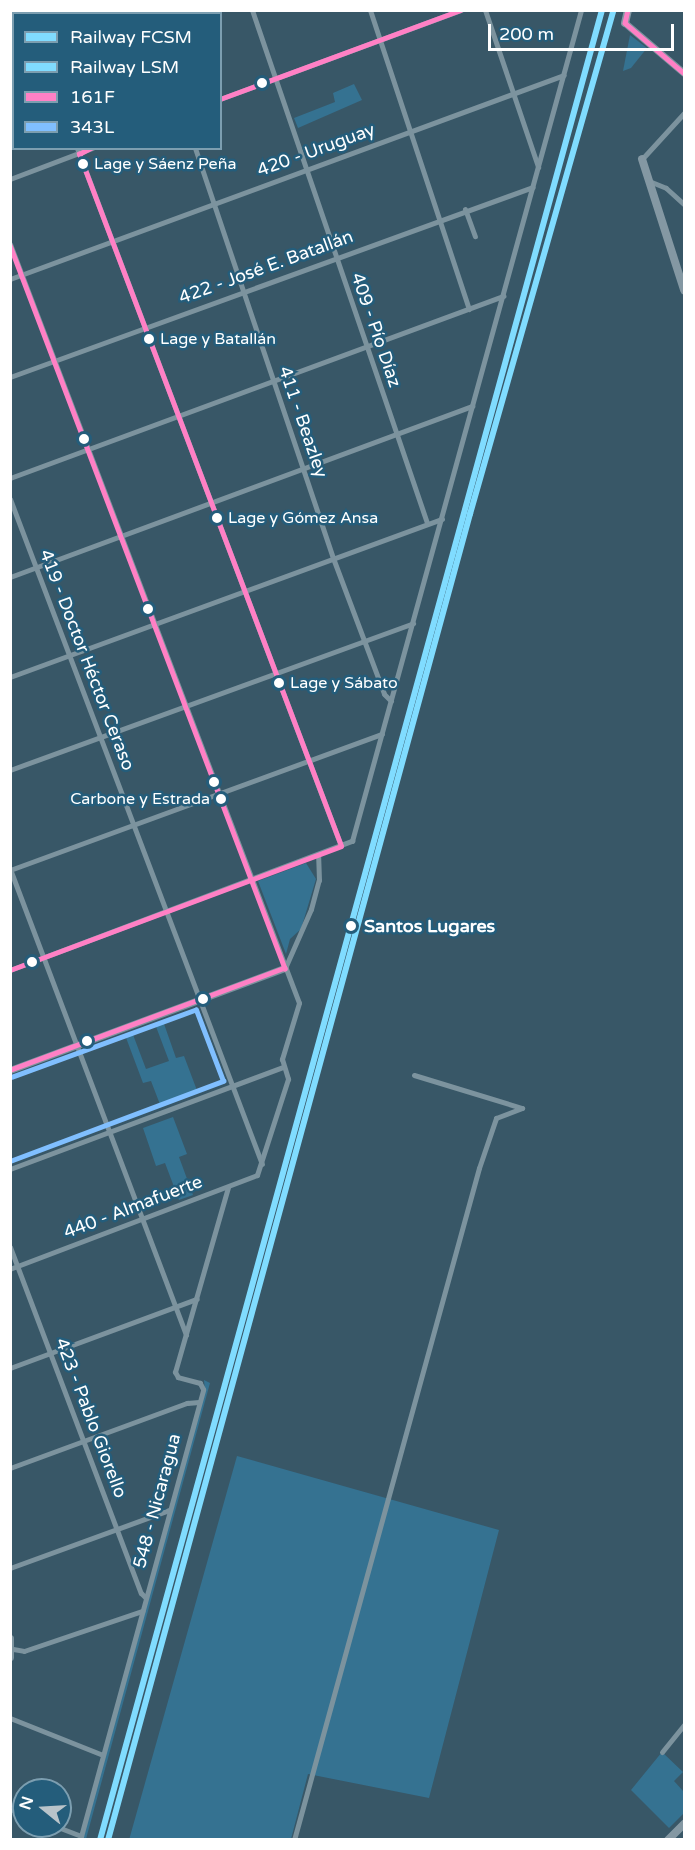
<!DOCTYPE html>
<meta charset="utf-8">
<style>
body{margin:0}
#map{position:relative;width:695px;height:1850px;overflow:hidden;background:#385767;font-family:"Varela Round",sans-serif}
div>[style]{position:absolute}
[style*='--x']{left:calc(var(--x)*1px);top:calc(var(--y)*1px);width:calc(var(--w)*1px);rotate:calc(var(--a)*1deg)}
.green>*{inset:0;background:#357291}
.minor>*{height:5px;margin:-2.5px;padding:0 2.5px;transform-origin:2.5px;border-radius:2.5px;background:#7c939e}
.tertiary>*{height:7px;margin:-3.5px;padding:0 3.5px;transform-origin:3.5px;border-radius:3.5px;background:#7c939e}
.secondary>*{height:8px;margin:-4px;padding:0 4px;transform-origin:4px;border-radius:4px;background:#8498a3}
.bus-1>*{height:4.5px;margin:-2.25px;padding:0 2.25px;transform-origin:2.25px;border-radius:2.25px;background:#ff80c5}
.bus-2>*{height:4.5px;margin:-2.25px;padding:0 2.25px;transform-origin:2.25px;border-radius:2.25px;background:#80bfff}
.rail-1>*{height:6px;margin:-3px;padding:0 3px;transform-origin:3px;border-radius:3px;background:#80dcff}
.rail-2>*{height:6px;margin:-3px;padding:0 3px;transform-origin:3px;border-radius:3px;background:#80dcff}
.dots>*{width:16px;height:16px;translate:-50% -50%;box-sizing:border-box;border:3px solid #245d7b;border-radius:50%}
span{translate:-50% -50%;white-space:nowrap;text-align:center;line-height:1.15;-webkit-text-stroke:5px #245d7b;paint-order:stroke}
.bus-label{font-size:16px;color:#fff}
.left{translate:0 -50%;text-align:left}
.right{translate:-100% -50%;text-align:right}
.street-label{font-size:18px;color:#fff}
.stop-label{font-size:18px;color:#fff;font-weight:700}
.frame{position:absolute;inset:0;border:12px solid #fff;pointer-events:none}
.legend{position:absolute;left:12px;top:12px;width:210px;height:138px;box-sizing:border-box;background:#245d7b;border:2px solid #7c9eb0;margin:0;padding:8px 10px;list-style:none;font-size:18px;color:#fff}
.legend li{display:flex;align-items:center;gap:12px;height:30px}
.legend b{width:30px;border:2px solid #7c9eb0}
.north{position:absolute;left:12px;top:1778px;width:60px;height:60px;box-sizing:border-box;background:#245d7b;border:2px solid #7c9eb0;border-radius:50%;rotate:288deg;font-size:16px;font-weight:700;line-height:24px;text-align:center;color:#fff}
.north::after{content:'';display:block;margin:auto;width:21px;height:27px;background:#b9c4ca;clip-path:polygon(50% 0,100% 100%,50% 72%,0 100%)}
.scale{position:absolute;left:488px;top:24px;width:186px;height:27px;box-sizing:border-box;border:3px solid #fff;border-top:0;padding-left:8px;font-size:18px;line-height:21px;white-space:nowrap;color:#fff;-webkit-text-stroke:4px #245d7b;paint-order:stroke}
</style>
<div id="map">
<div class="green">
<i style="clip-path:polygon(630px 35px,647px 48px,631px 68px,623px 71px)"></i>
<i style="clip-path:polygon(354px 84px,362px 100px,298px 128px,294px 118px,335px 102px,333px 93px)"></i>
<i style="clip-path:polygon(306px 863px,316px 879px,301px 929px,290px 939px,286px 954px,258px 881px)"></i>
<i style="clip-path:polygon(163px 1021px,176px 1058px,184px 1056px,198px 1093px,161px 1107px,151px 1081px,143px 1083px,125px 1035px,132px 1032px,146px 1069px,169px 1061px,155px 1024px)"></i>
<i style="clip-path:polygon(173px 1117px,187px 1154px,179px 1157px,193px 1195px,179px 1200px,165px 1163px,156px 1166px,143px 1128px)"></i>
<i style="clip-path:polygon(204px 1380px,210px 1383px,86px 1839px,82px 1840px,205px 1391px)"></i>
<i style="clip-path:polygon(237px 1456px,499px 1530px,429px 1798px,308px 1774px,291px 1839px,129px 1840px)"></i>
<i style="clip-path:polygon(662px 1752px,683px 1772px,674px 1781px,684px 1792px,684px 1813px,669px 1828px,631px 1790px)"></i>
</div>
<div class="minor">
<i style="--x:23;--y:10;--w:4;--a:76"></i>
<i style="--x:149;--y:10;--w:4;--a:76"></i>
<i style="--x:252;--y:10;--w:542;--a:71.16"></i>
<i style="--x:370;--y:10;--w:315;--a:71.7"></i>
<i style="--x:485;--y:10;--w:166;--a:71.3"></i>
<i style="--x:189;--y:14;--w:9;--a:-27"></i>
<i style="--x:10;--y:79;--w:4;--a:-14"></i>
<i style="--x:220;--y:99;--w:257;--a:-20.3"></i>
<i style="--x:77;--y:148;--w:746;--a:69.28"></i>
<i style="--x:195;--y:148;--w:433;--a:71.4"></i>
<i style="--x:333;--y:558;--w:145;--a:69.4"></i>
<i style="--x:384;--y:694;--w:10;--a:45"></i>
<i style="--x:642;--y:159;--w:62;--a:-47.6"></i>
<i style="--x:10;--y:179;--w:88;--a:-20.7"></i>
<i style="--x:649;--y:181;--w:18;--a:22"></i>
<i style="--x:666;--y:188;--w:24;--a:42"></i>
<i style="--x:465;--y:209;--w:29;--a:70"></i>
<i style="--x:10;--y:244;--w:812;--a:69.15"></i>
<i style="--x:299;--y:1003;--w:59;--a:106.9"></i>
<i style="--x:282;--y:1059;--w:21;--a:73"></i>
<i style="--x:288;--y:1079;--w:101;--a:107.9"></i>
<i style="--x:257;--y:1175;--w:264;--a:159.2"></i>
<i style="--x:10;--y:279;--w:590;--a:-20.22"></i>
<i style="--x:10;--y:377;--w:556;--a:-19.97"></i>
<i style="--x:10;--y:478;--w:526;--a:-20.26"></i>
<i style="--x:10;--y:499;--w:711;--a:69.25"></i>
<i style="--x:10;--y:577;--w:493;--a:-20.3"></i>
<i style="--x:10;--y:677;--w:460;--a:-20.1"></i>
<i style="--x:10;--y:770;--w:429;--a:-20"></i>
<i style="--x:10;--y:869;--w:498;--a:69.3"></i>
<i style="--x:10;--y:870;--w:396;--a:-20.1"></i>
<i style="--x:285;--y:968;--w:64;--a:-66.2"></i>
<i style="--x:311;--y:909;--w:30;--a:-75"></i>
<i style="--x:319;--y:880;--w:25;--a:-92"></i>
<i style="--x:10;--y:970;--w:366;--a:-20.7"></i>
<i style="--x:352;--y:841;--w:862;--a:-74.59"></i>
<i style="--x:414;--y:1075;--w:113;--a:17"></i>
<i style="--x:10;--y:1169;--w:291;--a:-20.5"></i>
<i style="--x:10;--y:1247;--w:370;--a:69.3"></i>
<i style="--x:141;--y:1593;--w:7;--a:45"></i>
<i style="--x:10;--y:1368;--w:199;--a:-20.3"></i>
<i style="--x:10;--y:1468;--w:189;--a:-20.2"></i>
<i style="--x:187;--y:1403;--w:12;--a:-5"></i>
<i style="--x:10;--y:1568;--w:169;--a:-20"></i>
<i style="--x:13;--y:1649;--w:11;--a:10"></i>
<i style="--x:24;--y:1651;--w:125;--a:-18.7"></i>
<i style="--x:10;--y:1718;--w:100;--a:21.7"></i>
<i style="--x:662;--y:1752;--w:35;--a:-51"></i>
<i style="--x:10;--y:1809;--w:15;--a:20"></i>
<i style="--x:55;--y:1826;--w:28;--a:21"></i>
<i style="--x:80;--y:1840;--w:467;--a:-74.7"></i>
<i style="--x:203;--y:1389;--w:7;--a:-117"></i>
<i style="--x:200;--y:1383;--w:23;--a:-165"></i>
<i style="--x:178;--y:1377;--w:6;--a:-121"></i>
<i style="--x:175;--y:1372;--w:192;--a:-74"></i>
<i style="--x:294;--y:1840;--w:697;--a:-74.61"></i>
<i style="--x:479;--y:1168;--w:53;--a:-71.2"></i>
<i style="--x:496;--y:1118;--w:28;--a:-21"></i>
</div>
<div class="tertiary">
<i style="--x:625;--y:23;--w:77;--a:40.3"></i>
<i style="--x:10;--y:1070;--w:293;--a:-20.4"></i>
<i style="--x:10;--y:1638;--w:19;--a:90"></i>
</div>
<div class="secondary">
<i style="--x:625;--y:23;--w:13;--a:-77"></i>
<i style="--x:642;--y:159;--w:138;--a:72.2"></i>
<i style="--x:668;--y:1840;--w:23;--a:-45"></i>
</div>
<div class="bus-1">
<i style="--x:628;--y:10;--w:13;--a:103"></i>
<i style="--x:625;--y:23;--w:77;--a:40.3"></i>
<i style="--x:220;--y:99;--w:256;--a:-20.3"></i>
<i style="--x:10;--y:245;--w:774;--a:69.18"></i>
<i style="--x:285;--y:968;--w:293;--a:159.6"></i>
<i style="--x:10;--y:970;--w:353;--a:-20.5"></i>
<i style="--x:341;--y:846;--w:740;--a:-110.74"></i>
<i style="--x:79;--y:154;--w:13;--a:-27"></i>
</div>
<div class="bus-2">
<i style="--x:10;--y:1161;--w:228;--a:-20.6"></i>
<i style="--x:223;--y:1081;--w:76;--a:-110.8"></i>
<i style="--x:196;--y:1010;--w:195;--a:159.9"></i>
</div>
<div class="rail-1">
<i style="--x:100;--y:1840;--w:1898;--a:-74.66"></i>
</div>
<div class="rail-2">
<i style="--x:108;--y:1840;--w:1375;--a:-74.73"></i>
<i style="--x:470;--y:514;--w:522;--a:-74.1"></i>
</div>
<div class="dots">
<i style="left:262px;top:83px;background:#fff"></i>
<i style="left:83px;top:164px;background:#fff"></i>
<i style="left:149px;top:339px;background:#fff"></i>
<i style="left:84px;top:439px;background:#fff"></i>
<i style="left:217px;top:518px;background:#fff"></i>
<i style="left:148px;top:609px;background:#fff"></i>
<i style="left:279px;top:683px;background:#fff"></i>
<i style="left:214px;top:782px;background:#fff"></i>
<i style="left:221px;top:799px;background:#fff"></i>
<i style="left:351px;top:926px;background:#fff"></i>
<i style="left:32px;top:962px;background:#fff"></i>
<i style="left:203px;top:999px;background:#fff"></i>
<i style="left:87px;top:1041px;background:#fff"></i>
</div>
<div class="bus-label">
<span class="left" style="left:94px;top:164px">Lage y Sáenz Peña</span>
<span class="left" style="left:160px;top:339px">Lage y Batallán</span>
<span class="left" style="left:228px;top:518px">Lage y Gómez Ansa</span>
<span class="left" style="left:290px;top:683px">Lage y Sábato</span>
<span class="right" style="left:210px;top:799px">Carbone y Estrada</span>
</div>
<div class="street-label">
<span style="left:316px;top:150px;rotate:-20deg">420 - Uruguay</span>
<span style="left:266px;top:267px;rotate:-20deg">422 - José E. Batallán</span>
<span style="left:376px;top:330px;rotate:71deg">409 - Pío Díaz</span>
<span style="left:303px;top:422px;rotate:71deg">411 - Beazley</span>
<span style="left:87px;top:660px;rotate:69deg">419 - Doctor Héctor Ceraso</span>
<span style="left:133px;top:1207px;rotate:-21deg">440 - Almafuerte</span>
<span style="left:91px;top:1418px;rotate:69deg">423 - Pablo Giorello</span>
<span style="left:157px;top:1501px;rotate:-75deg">548 - Nicaragua</span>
</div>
<div class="stop-label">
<span class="left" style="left:364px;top:926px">Santos Lugares</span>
</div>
<div class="frame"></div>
<ul class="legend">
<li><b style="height:8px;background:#80dcff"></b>Railway FCSM</li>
<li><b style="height:8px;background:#80dcff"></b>Railway LSM</li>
<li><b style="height:8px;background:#ff80c5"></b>161F</li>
<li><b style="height:8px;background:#80bfff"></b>343L</li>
</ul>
<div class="north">N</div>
<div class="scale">200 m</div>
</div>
